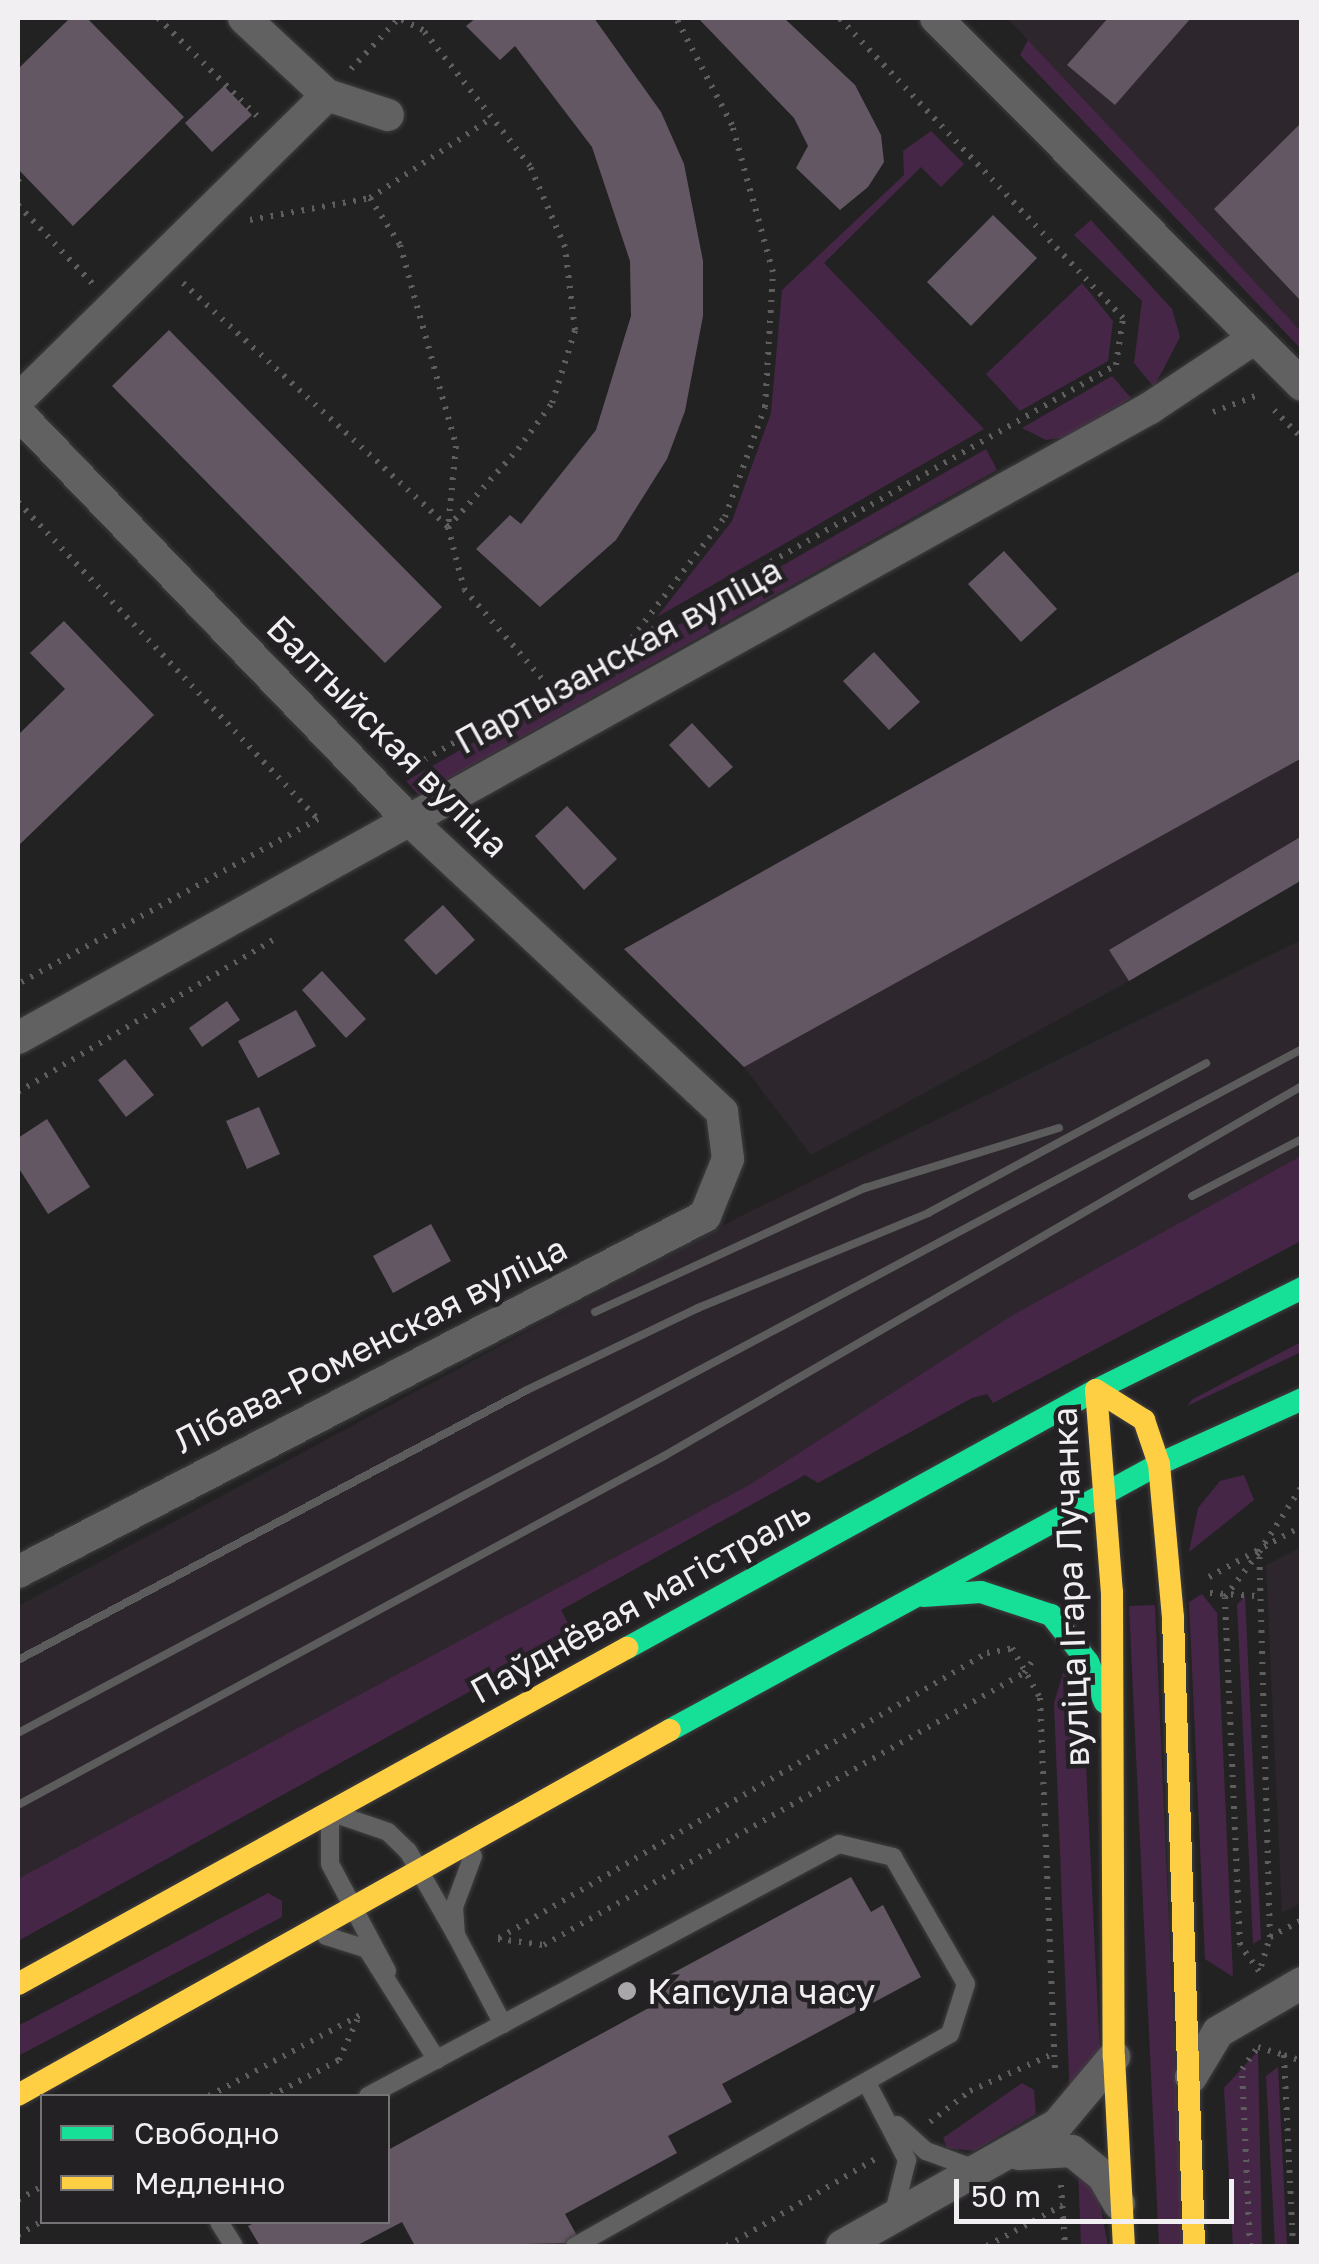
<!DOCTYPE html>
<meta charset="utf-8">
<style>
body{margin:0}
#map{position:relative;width:1319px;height:2264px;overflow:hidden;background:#232223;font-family:"Golos Text",sans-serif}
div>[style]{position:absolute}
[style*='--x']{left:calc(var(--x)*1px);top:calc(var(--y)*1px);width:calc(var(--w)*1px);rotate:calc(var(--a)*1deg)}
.built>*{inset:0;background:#2d262d}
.green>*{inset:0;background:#462646}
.building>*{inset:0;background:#645764}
.path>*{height:6px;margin-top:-3px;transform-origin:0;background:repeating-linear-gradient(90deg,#5e5e5e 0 2.5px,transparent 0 10.5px)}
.roads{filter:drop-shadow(0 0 2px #403f40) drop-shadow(0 0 2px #403f40)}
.lane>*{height:18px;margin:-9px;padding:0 9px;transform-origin:9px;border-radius:9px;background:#616161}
.street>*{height:32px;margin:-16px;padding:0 16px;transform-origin:16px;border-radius:16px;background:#616161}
.fast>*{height:22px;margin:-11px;padding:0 11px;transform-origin:11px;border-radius:11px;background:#16e098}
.slow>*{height:22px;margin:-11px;padding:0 11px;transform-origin:11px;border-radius:11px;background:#ffcf43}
.rail>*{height:8px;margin:-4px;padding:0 4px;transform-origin:4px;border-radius:4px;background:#5c5c5c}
.dots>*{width:28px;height:28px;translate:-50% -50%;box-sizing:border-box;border:5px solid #242124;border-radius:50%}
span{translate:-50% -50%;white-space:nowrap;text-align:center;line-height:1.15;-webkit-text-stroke:9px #242124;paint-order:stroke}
.street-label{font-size:35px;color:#f1eff1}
.poi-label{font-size:35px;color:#f1eff1}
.left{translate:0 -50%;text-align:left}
.frame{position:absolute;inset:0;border:20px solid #f1eff1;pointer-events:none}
.legend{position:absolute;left:40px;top:2094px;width:350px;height:130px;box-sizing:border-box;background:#242124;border:2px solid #767376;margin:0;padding:12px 18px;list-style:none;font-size:30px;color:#f1eff1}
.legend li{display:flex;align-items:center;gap:20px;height:50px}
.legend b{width:50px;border:2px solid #767376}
.scale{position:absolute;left:954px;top:2179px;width:280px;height:45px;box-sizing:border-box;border:5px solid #f1eff1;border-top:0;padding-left:12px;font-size:30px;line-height:35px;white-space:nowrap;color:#f1eff1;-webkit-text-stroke:8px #242124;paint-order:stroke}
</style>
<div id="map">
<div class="built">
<i style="clip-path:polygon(1007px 18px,1301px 18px,1301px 330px,1285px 314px)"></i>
<i style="clip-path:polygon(1301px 570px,1301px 880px,1129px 981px,811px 1155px,744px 1067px,624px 949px)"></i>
<i style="clip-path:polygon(1301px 940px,1301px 1207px,18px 1895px,18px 1606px,741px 1216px)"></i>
<i style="clip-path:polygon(1301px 1547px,1301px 1903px,1282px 1913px,1266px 1565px)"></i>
</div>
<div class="green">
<i style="clip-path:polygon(1028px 40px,1301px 331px,1301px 349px,1020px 55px)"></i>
<i style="clip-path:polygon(931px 131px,964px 164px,941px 187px,921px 167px,824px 263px,984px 429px,657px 617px,732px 521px,771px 413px,782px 290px,904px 175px,903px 151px)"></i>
<i style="clip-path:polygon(1091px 220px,1172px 309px,1180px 337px,1154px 387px,1134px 363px,1142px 301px,1074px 235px)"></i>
<i style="clip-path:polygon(1082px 283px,1113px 321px,1108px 361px,1020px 411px,986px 374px)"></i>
<i style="clip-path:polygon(1112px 376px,1131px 398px,1066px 437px,1046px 440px,1022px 428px)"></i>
<i style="clip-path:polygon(986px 449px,997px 470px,419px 795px,406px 781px)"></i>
<i style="clip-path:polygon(1301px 1156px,1301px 1241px,993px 1403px,987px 1394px,972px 1398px,818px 1483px,805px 1475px,561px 1610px,574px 1634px,18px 1941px,18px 1879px,751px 1484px,1013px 1315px)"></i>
<i style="clip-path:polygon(1301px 1342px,1301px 1352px,1187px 1406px,1193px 1399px)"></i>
<i style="clip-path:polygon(1244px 1475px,1254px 1500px,1189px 1552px,1198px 1508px,1220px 1481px)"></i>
<i style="clip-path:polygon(1202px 1594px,1217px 1613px,1233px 1977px,1205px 1959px,1189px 1602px)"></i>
<i style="clip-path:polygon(1245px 1596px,1261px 1939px,1253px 1944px,1237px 1605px)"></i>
<i style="clip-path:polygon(1155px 1605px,1183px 2246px,1159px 2246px,1129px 1606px)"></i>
<i style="clip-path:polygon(1065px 1667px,1083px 1703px,1100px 2055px,1070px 2100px,1054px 1703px)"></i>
<i style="clip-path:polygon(268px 1893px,282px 1901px,282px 1917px,18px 2056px,18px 2026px)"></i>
<i style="clip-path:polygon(1258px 2051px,1262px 2246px,1233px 2246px,1224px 2088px)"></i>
<i style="clip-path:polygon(1278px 2067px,1287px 2246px,1275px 2246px,1266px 2076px)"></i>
<i style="clip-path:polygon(1022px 2083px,1034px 2090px,1036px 2114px,974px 2151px,947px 2148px,943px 2138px)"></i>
<i style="clip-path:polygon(1078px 2169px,1096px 2183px,1108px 2246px,1081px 2246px)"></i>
</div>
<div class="building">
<i style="clip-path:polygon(70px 18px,87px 18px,184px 117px,73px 226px,18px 169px,18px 69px)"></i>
<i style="clip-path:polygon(476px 18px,594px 18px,661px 112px,684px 164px,703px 261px,703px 316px,685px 411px,667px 459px,616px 540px,540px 607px,476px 549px,510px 515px,521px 524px,596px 430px,631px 316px,630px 261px,592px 147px,515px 46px,500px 60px,466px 26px)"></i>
<i style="clip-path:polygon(698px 18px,784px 18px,855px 85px,881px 135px,884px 162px,868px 187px,840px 210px,796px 168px,808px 146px,794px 118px)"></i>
<i style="clip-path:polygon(1108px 18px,1191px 18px,1115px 105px,1067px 65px)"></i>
<i style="clip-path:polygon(224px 86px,252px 115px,212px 152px,185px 123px)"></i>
<i style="clip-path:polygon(1302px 122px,1302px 296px,1299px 299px,1214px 209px)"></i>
<i style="clip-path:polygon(993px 215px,1037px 258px,971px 326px,927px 282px)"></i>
<i style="clip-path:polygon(169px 330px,442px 607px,385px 663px,112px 386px)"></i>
<i style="clip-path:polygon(1004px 551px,1057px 609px,1021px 642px,968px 584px)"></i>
<i style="clip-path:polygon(1302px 570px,1302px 758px,744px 1067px,624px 949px)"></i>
<i style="clip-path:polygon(64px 621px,154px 715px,18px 846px,18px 735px,65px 689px,30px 653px)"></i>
<i style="clip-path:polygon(874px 652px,920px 702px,889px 730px,843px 681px)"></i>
<i style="clip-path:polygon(692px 723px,733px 767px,709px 788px,669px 745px)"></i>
<i style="clip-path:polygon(567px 806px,617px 859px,584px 890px,535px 836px)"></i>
<i style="clip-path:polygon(1302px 836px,1302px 880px,1129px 981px,1109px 950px)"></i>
<i style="clip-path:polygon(443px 905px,475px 940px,436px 975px,404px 940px)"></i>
<i style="clip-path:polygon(322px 971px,366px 1019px,346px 1038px,302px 990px)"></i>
<i style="clip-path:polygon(227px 1001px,240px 1020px,202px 1047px,189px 1028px)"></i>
<i style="clip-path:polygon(296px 1010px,316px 1046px,258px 1078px,238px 1041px)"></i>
<i style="clip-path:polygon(125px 1059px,154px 1095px,126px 1117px,98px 1080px)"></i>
<i style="clip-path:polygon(259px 1107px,280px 1154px,247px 1169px,226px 1121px)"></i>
<i style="clip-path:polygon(47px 1119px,90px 1187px,48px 1214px,18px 1167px,18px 1138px)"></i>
<i style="clip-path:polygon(431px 1224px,451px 1261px,393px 1293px,373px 1256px)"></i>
<i style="clip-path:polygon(851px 1877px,871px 1912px,883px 1905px,921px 1977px,722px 2084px,732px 2102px,668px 2136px,677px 2153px,565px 2214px,581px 2243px,415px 2246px,402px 2222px,356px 2246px,260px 2246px,248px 2226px,256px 2222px,388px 2222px,388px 2150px,667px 1998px,658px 1981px)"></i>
</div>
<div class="path">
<i style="--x:158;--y:18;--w:144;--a:44.7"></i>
<i style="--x:351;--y:69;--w:70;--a:-46.7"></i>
<i style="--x:18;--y:180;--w:7;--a:-45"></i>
<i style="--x:370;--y:198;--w:146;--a:-33.3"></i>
<i style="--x:18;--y:205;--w:109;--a:46.5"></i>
<i style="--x:250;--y:220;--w:122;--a:-10.4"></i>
<i style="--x:370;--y:198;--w:56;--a:57.4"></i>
<i style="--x:400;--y:245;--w:209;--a:74.4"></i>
<i style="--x:456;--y:446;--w:81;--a:95.6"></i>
<i style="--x:448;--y:527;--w:64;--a:75.5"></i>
<i style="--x:464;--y:589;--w:131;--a:49"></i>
<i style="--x:183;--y:283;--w:360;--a:42.6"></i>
<i style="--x:448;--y:527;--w:105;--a:-48.1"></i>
<i style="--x:518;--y:449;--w:57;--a:-53.5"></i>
<i style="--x:552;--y:403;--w:77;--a:-72.5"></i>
<i style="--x:575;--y:330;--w:84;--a:-96.9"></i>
<i style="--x:565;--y:247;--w:88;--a:-113.4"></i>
<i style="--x:530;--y:166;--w:173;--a:-128.2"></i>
<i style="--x:423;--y:30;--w:28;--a:-154"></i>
<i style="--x:1274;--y:410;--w:40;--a:45"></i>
<i style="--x:1213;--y:412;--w:48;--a:-20.7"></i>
<i style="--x:18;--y:502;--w:436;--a:46.6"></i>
<i style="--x:318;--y:819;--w:342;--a:151.2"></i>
<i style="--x:632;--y:638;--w:153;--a:-52.5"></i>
<i style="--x:725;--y:517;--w:117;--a:-70"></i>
<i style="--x:765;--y:407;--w:135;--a:-86.6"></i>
<i style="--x:773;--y:272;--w:153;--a:-105.6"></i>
<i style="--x:732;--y:125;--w:121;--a:-117.6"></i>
<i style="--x:406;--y:770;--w:817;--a:-29.7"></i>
<i style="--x:1116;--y:365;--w:48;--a:-81.5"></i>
<i style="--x:1123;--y:318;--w:413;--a:-133.4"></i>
<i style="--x:18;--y:1092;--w:303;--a:-30.8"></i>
<i style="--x:1209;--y:1577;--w:106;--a:-28.7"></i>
<i style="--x:1210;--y:1593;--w:46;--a:3.7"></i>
<i style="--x:1012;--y:1648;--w:57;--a:60.8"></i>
<i style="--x:1040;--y:1698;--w:376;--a:87.7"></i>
<i style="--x:1270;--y:1937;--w:36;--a:-28"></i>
<i style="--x:499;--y:1938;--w:565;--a:-30.29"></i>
<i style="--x:987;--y:1653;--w:27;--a:-10"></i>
<i style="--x:498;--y:1939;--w:46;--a:7.4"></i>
<i style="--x:544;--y:1945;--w:552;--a:-29.54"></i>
<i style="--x:1024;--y:1673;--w:16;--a:-55"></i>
<i style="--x:1261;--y:1966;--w:30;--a:-73"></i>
<i style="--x:1270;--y:1937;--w:385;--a:-91.6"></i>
<i style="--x:1259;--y:1552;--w:79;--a:-56.9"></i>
<i style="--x:1259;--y:1971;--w:32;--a:-126"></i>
<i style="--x:1240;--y:1945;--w:348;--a:-92.5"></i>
<i style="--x:1225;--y:1597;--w:56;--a:-52.9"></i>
<i style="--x:1284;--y:2055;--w:19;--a:18"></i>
<i style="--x:209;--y:2096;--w:171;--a:-28.2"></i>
<i style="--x:271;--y:2096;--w:77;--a:-27.9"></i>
<i style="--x:339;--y:2060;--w:48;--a:-65.6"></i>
<i style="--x:930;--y:2122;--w:51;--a:-37.8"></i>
<i style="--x:970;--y:2091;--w:93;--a:-24.1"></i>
<i style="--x:1061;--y:2185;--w:61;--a:86.2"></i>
<i style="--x:18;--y:2200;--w:28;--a:-30"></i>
<i style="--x:18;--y:2235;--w:28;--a:-30"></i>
<i style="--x:727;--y:2246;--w:176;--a:-30.4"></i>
<i style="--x:987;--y:2246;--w:86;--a:-28.3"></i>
<i style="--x:1250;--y:2246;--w:177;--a:-92.6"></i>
<i style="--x:1242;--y:2069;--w:27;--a:-54"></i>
<i style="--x:1258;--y:2047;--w:27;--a:17"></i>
<i style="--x:1284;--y:2055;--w:191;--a:87.3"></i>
</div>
<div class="roads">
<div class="lane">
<i style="--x:473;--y:1856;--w:54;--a:110.4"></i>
<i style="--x:454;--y:1907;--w:28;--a:86"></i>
<i style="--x:456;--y:1935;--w:101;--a:62.2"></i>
<i style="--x:326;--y:1936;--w:43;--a:17.6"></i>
<i style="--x:367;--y:1949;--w:131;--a:57.8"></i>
<i style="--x:387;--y:1971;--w:121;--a:-118"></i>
<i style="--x:330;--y:1864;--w:52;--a:-90"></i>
<i style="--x:330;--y:1812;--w:61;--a:19"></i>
<i style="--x:388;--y:1832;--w:28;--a:44"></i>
<i style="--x:408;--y:1851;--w:97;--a:60.3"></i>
<i style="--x:868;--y:2085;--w:85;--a:62.5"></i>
<i style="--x:907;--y:2160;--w:54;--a:104"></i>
<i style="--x:368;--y:2096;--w:534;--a:-28.15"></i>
<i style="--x:839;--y:1844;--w:56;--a:13.5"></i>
<i style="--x:893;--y:1857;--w:146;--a:60.1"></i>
<i style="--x:966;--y:1984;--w:52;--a:107.7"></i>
<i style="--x:950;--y:2034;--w:431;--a:150.5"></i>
<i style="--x:897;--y:2125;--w:39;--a:42"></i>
<i style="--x:926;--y:2151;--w:55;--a:20.1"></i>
<i style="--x:219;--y:2222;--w:28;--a:58"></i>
</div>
<div class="street">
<i style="--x:244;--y:18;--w:113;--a:42.9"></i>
<i style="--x:327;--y:95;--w:64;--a:18.2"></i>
<i style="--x:936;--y:18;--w:518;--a:45.08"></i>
<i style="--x:18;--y:400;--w:434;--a:-44.6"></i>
<i style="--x:18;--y:413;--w:562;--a:46.15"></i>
<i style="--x:407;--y:818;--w:431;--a:43"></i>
<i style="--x:722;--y:1112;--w:47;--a:82.7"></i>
<i style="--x:728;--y:1159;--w:61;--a:112"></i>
<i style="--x:705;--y:1216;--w:774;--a:152.61"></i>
<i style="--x:18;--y:1038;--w:1296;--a:-29.1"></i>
<i style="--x:1150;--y:408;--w:126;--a:-33.7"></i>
<i style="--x:1191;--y:2077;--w:52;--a:-59"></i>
<i style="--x:1218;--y:2032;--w:97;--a:-30.3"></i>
<i style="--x:1019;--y:2154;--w:53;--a:-3.2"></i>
<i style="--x:1072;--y:2151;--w:40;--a:39"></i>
<i style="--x:1103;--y:2176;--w:32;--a:60"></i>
<i style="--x:842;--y:2246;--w:247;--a:-29.4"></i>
<i style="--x:1057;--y:2125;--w:89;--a:-50"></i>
</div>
<div class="fast">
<i style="--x:923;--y:1596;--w:58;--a:-3.9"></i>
<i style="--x:981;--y:1592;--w:74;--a:18.2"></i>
<i style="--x:1051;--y:1615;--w:60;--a:51.8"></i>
<i style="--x:1088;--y:1662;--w:44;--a:67.5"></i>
<i style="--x:627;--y:1648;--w:535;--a:-28.82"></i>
<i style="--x:1096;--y:1390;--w:230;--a:-26.3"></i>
<i style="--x:670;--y:1730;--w:557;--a:-28.54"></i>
<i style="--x:1159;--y:1464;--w:157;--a:-24.4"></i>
</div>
<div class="slow">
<i style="--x:1096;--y:1390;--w:57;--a:32"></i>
<i style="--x:1144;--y:1420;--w:46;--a:71.2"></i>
<i style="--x:1159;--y:1464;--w:155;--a:84.8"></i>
<i style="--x:1173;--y:1618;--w:628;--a:88.08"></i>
<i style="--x:1096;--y:1390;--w:203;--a:85.5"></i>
<i style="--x:1112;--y:1592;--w:465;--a:89.8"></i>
<i style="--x:1114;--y:2057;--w:189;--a:87"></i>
<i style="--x:18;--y:1984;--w:696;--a:-28.89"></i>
<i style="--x:18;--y:2095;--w:747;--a:-29.24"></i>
</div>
</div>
<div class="rail">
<i style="--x:1192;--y:1196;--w:124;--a:-27.4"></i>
<i style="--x:595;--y:1312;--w:297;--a:-24.7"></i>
<i style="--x:865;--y:1188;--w:203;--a:-17.2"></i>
<i style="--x:18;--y:1660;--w:576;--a:-27.94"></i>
<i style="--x:527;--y:1390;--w:190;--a:-25.6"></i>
<i style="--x:698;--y:1308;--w:249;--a:-22.4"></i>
<i style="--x:928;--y:1213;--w:316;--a:-28.3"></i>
<i style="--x:18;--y:1733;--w:1455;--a:-28.04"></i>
<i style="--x:18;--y:1805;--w:734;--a:-28.38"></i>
<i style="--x:664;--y:1456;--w:738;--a:-30.11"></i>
</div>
<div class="dots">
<i style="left:627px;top:1991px;background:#a9a7a9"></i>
</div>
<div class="street-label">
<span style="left:618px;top:655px;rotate:-29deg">Партызанская вуліца</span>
<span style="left:388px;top:736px;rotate:45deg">Балтыйская вуліца</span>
<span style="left:370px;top:1344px;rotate:-27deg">Лібава-Роменская вуліца</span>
<span style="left:1070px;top:1587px;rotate:-92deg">вуліца Ігара Лучанка</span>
<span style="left:640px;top:1601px;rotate:-29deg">Паўднёвая магістраль</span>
</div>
<div class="poi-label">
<span class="left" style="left:647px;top:1991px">Капсула часу</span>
</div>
<div class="frame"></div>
<ul class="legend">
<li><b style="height:12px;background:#16e098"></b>Свободно</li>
<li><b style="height:12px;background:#ffcf43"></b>Медленно</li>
</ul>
<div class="scale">50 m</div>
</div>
